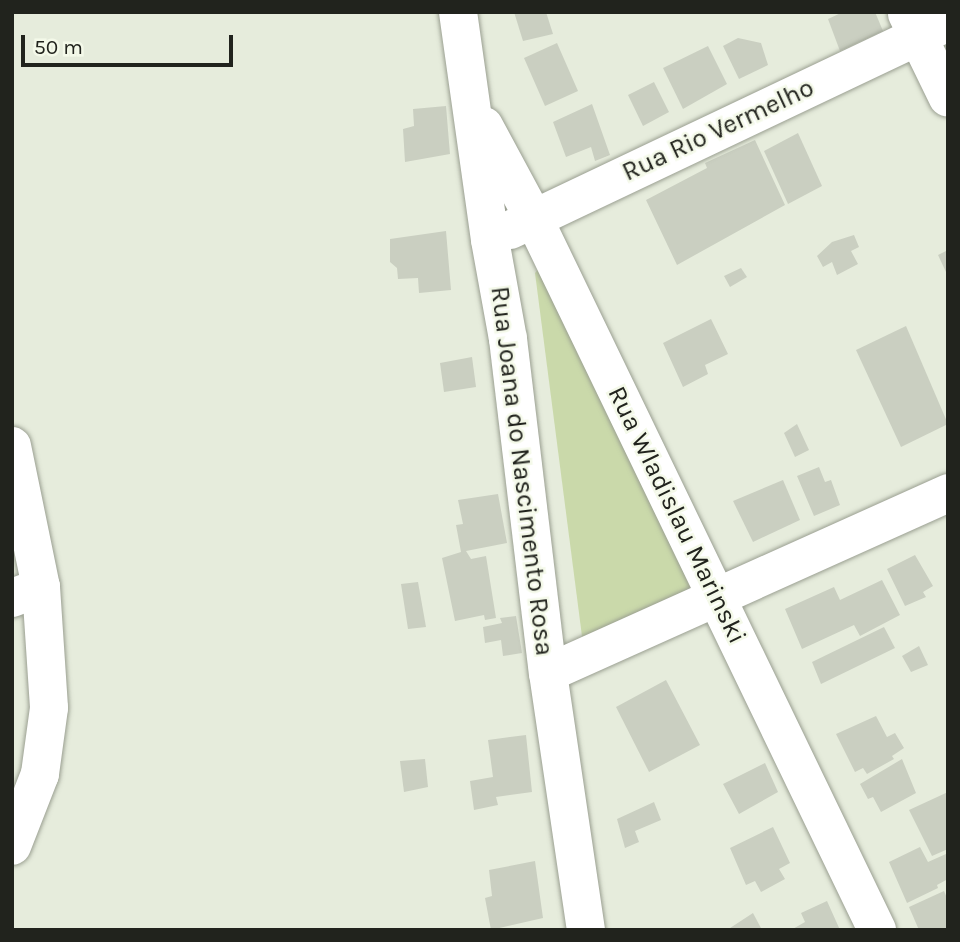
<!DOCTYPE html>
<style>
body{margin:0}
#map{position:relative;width:960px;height:942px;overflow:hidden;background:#e6ecdc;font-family:Karla,sans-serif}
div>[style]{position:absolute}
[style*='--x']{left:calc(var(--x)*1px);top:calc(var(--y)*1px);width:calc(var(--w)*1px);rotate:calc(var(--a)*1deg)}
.green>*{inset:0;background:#cad9aa}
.building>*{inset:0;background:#cacfc1}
.roads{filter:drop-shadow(0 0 2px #9a9f91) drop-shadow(0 0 2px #9a9f91)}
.minor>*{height:38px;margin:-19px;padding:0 19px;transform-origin:19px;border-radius:19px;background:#fff}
.major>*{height:38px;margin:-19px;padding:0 19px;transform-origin:19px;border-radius:19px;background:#fff}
span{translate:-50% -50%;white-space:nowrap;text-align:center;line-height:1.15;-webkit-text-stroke:5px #f4f9e9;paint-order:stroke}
.street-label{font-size:26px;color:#21231d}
.frame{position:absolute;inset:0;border:14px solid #21231d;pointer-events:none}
.scale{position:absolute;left:21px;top:35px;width:212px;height:32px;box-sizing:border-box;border:4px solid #21231d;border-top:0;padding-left:9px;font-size:21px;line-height:24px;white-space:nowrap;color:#21231d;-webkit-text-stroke:5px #f4f9e9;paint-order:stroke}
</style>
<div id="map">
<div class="green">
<i style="clip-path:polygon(542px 265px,702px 588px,583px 644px,535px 273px)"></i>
</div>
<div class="building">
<i style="clip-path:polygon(514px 12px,546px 12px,553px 34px,523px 41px)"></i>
<i style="clip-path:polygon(843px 12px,875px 12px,883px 31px,840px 51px,828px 19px)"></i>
<i style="clip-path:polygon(738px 38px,761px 43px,768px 65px,739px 79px,723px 46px)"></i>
<i style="clip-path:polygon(557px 43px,578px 91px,545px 106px,524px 58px)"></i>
<i style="clip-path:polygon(708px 46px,727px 84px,683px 109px,663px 68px)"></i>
<i style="clip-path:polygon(654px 82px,669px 112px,643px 126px,628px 95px)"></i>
<i style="clip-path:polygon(592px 104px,610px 155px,595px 161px,591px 147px,566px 157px,553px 122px)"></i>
<i style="clip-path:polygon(446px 106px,450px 154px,405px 162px,403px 129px,414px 126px,413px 109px)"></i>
<i style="clip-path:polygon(798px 133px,822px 186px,788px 204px,764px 151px)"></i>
<i style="clip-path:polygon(755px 140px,785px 205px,677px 265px,646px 200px,707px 168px,705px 163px)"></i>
<i style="clip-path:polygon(446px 231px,451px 290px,419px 293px,418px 278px,398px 279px,397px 268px,390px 262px,390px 239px)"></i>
<i style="clip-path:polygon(854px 235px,859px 247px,851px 251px,858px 264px,837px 275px,832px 262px,823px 267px,817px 256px,832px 242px)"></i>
<i style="clip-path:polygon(948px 250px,948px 271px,946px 272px,938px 255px)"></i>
<i style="clip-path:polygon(741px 268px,747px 277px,730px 287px,724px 276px)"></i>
<i style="clip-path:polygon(711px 319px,728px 354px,705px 365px,708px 374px,683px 387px,663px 343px)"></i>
<i style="clip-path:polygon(906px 326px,948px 424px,901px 447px,856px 350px)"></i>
<i style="clip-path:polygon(472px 357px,476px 387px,444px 392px,440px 363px)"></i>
<i style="clip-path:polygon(797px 424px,809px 450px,795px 457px,784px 433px)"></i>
<i style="clip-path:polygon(819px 467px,825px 482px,831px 480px,840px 505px,814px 516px,797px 476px)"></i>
<i style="clip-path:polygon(783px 480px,800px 520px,753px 542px,733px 501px)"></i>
<i style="clip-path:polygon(498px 494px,507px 543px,466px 551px,471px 559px,486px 556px,496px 618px,485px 620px,484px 615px,455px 621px,442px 558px,461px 552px,456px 525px,463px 524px,458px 500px)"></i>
<i style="clip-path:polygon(915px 555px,933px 586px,923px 592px,926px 597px,905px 606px,887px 569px)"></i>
<i style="clip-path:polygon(882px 580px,900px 615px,860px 636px,854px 625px,802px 649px,785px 609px,834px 587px,840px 600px)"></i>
<i style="clip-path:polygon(418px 582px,426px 627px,408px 629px,401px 584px)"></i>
<i style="clip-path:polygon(516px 616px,522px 653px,503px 656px,501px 640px,485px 643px,483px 627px,502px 623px,500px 618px)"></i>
<i style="clip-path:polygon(884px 627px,895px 648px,821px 684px,812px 662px)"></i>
<i style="clip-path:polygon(919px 646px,928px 665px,911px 672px,902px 656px)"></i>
<i style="clip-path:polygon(666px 680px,700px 745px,649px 772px,616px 707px)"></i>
<i style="clip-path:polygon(876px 716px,887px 737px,895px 733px,904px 748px,892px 756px,894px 759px,867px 774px,863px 768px,855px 772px,836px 734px)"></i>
<i style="clip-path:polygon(526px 735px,532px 792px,496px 797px,498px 805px,474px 810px,470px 781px,493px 777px,488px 740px)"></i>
<i style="clip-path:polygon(425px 759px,428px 787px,404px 792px,400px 761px)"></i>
<i style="clip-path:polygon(902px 759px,916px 793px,881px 812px,873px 797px,868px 799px,860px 784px)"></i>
<i style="clip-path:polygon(765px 763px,778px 792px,739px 814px,723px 784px)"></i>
<i style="clip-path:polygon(948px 792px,948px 849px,932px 856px,909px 810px)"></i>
<i style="clip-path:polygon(654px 802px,661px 820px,635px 831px,639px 842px,625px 848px,617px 819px)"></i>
<i style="clip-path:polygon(773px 827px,790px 863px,779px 869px,785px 879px,761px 892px,755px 881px,746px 885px,730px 848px)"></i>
<i style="clip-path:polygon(920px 847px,928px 862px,946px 854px,948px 879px,937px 885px,938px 888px,907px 903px,889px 862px)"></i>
<i style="clip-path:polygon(535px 861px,543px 918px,491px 930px,485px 898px,492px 896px,489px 870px)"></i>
<i style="clip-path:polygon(944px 891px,948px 900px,948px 930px,919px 930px,909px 907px)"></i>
<i style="clip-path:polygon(827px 901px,840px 930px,791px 930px,805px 922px,801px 913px)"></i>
<i style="clip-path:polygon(753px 913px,762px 930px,727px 930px)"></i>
</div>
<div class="roads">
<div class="minor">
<i style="--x:458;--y:12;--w:230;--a:82"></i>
<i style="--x:490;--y:240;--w:101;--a:79.7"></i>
<i style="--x:508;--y:339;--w:336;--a:83.2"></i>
<i style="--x:548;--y:673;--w:260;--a:81.6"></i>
<i style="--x:907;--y:14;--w:93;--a:64"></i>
<i style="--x:484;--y:126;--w:103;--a:61.7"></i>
<i style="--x:533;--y:217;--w:792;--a:64.24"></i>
<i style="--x:510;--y:230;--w:485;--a:-25.4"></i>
<i style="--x:12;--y:598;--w:31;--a:-21"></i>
<i style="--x:548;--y:673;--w:439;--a:-24.2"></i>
</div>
<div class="major">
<i style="--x:12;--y:446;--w:144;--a:78.4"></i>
<i style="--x:41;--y:587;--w:121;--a:86.2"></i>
<i style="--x:49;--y:708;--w:67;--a:97.8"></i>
<i style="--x:40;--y:774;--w:77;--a:111.3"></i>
</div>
</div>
<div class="street-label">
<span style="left:718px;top:130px;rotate:-25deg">Rua Rio Vermelho</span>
<span style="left:522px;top:471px;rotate:83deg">Rua Joana do Nascimento Rosa</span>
<span style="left:677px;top:515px;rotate:64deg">Rua Wladislau Marinski</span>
</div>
<div class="frame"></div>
<div class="scale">50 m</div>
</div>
